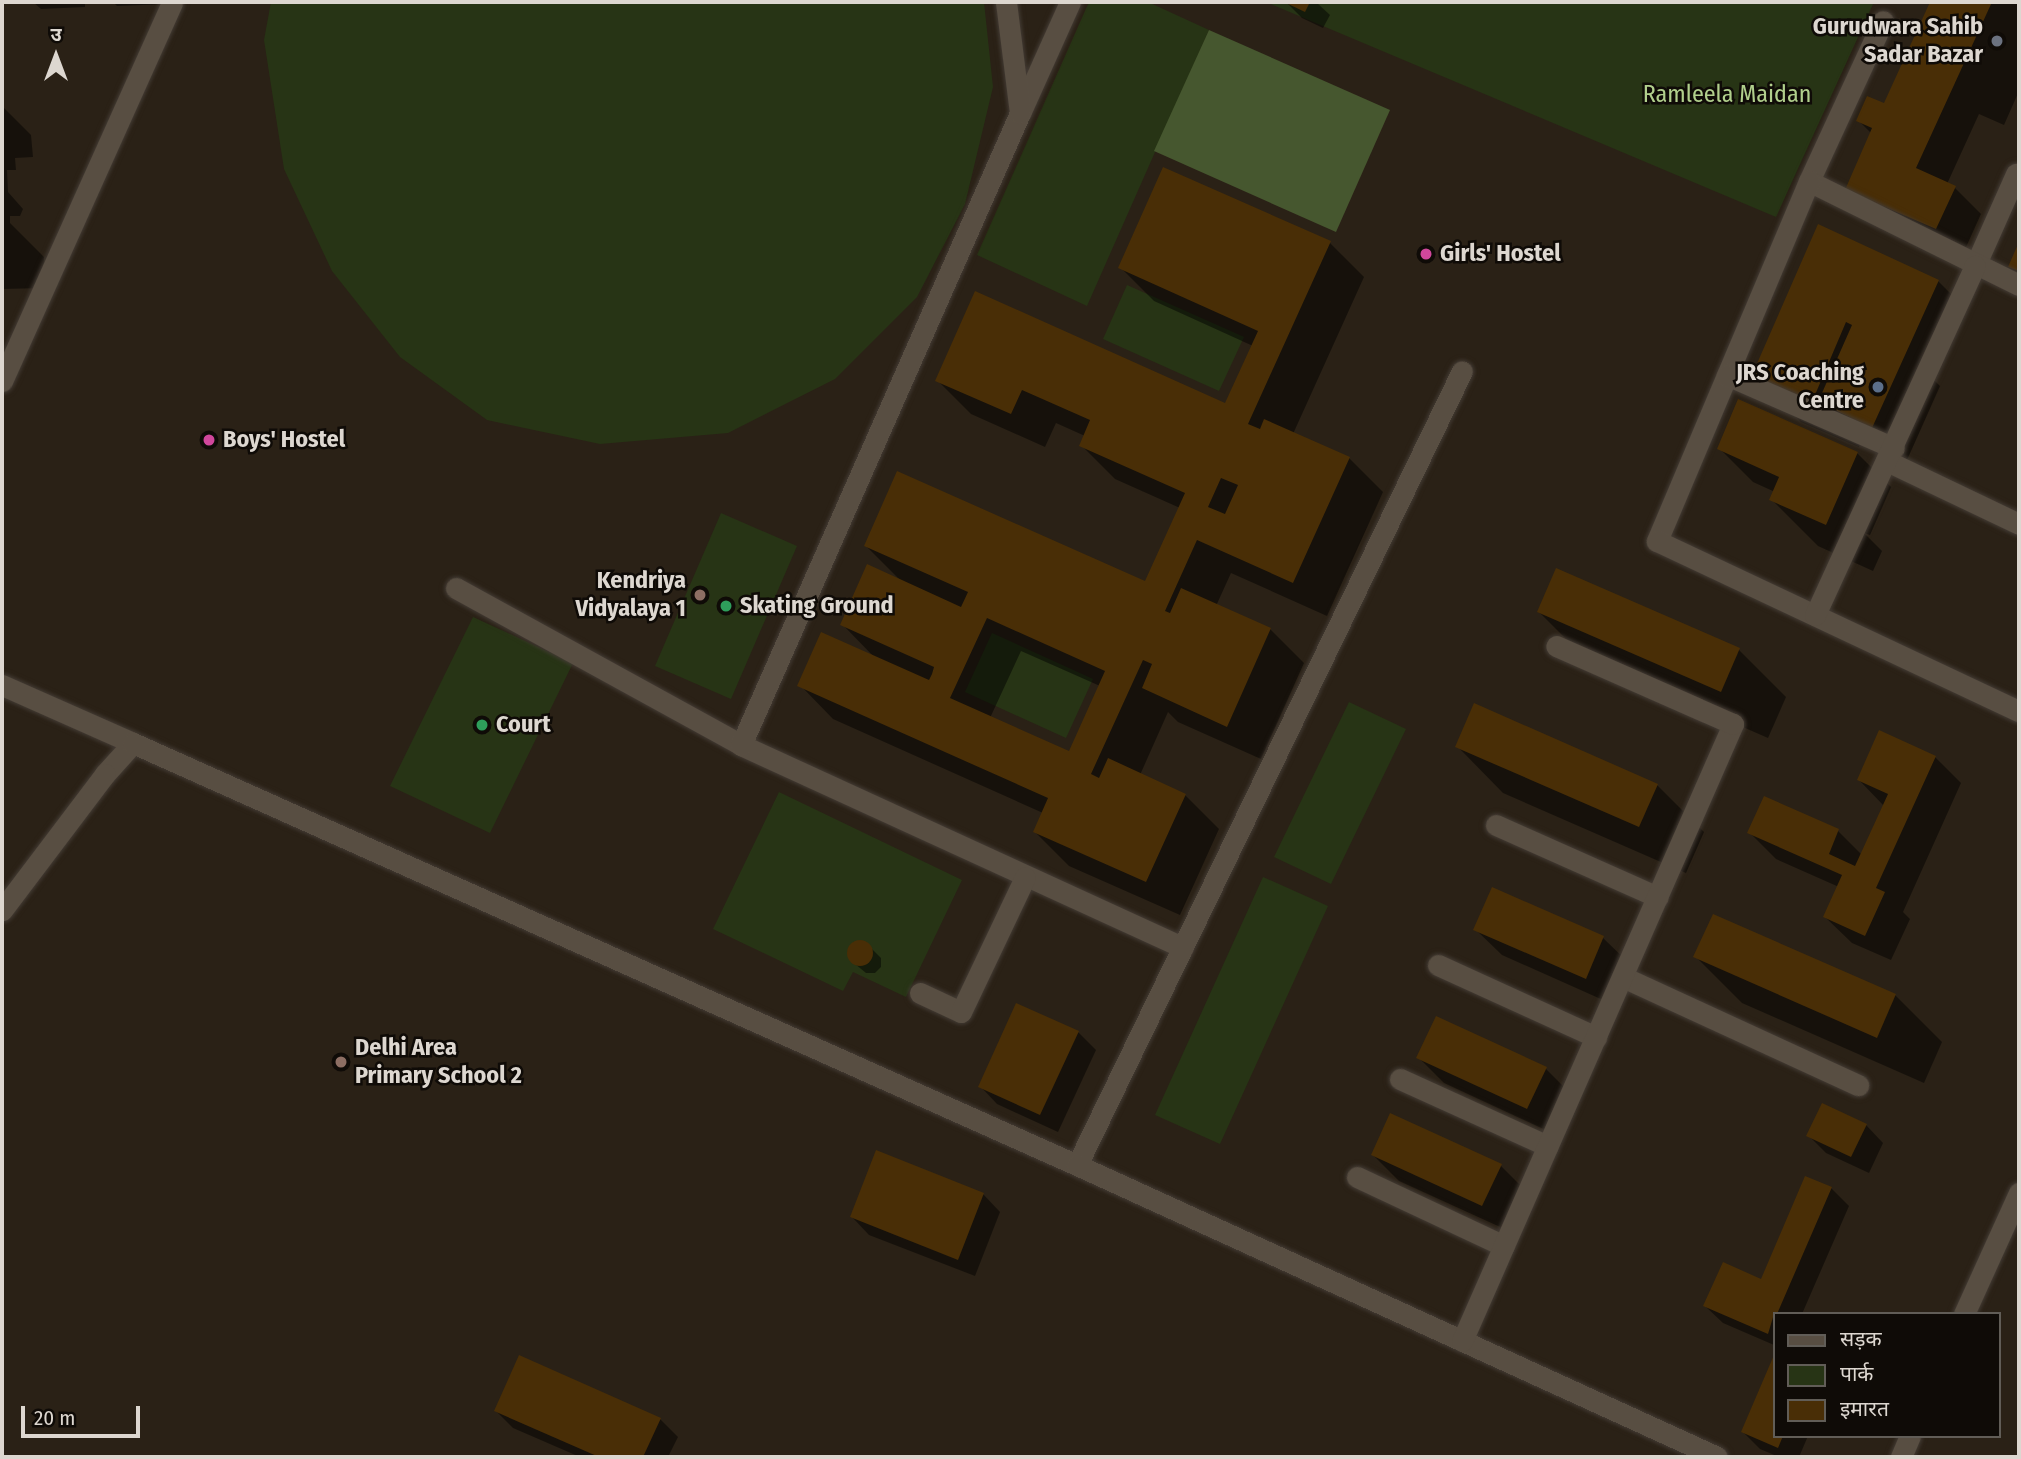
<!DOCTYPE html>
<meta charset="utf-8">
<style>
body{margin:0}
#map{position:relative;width:2021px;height:1459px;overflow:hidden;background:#2a2116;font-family:"Fira Sans Condensed","Noto Sans Devanagari",sans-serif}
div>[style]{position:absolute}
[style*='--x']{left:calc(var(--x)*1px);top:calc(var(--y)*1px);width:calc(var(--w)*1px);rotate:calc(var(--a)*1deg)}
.green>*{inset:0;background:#273415}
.forest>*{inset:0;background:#46572f}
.shadow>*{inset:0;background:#0007}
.building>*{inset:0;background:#492e06}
.round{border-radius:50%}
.roads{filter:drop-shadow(0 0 2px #433b34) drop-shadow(0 0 2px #433b34)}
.service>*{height:21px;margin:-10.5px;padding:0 10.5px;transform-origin:10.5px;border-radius:10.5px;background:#584e42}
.minor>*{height:21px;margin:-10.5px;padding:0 10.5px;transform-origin:10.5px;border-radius:10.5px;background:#584e42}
.tertiary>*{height:21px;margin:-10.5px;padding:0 10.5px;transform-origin:10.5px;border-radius:10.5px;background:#584e42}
.dots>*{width:19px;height:19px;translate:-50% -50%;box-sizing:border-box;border:4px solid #0f0b07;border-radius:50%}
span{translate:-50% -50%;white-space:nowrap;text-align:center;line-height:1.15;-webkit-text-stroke:5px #0f0b07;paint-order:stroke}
.poi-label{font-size:24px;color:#ddd7d0;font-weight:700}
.right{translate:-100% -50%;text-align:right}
.left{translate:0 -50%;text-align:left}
.park-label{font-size:24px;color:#b1cf8c}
.frame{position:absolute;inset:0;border:4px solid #ddd7d0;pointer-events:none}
.legend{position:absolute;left:1773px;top:1312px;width:228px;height:126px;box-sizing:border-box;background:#0f0b07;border:2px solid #615d57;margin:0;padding:9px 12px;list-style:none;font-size:21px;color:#ddd7d0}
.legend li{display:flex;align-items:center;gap:14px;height:35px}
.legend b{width:35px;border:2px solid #615d57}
.north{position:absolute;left:21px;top:21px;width:70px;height:70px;-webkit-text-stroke:5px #0f0b07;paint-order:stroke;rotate:0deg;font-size:19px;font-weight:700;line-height:28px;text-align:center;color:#ddd7d0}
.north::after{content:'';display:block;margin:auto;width:24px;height:32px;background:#ddd7d0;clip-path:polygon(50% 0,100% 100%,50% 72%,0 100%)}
.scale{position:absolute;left:21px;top:1406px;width:119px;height:32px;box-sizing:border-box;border:4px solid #ddd7d0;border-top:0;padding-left:9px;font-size:21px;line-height:24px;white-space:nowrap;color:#ddd7d0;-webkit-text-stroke:5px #0f0b07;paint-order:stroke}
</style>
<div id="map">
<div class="green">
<i style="clip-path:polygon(271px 2px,984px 2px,993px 87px,965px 204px,917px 297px,835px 379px,728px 433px,600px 444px,487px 420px,400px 357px,332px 271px,284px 169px,264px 40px)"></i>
<i style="clip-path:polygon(1089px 2px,1148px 2px,1209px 30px,1087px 306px,977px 255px)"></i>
<i style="clip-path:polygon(1266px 2px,1874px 2px,1776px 217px)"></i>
<i style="clip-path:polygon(1127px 285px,1244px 337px,1219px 391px,1103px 339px)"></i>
<i style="clip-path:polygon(721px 513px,797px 546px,731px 699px,655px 666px)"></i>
<i style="clip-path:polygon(473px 617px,573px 663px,490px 833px,390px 786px)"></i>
<i style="clip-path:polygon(992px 633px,1093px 679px,1066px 738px,965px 692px)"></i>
<i style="clip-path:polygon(1349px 702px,1406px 729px,1331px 884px,1274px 857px)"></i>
<i style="clip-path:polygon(779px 792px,962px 880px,906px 997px,853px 972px,843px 991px,713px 929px)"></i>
<i style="clip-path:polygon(1263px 877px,1328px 906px,1220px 1144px,1155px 1115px)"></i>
</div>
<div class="forest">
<i style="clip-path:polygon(1209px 30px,1390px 110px,1336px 232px,1154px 151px)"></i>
</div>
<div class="shadow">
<i style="clip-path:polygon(33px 2px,85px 2px,85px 7px,41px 9px)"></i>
<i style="clip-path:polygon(113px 2px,168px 2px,168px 4px,117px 6px)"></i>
<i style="clip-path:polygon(1286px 2px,1316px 2px,1330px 15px,1323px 28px,1302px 18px)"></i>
<i style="clip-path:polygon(1932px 2px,2019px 2px,2019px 91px,2004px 125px,1979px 114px,1947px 184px,1955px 188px,1981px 214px,1963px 254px,1873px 215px,1872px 134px,1858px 120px,1884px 107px)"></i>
<i style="clip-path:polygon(2px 106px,31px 135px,33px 157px,15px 158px,16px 170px,7px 170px,8px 192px,23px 209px,20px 216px,10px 216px,10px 223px,44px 257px,45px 288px,2px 289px)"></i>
<i style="clip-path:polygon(1819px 226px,1938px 281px,1956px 299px,1931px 377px,1940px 386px,1907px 460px,1862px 440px,1859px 447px,1801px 422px,1754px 375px)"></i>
<i style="clip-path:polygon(evenodd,1330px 243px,1364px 277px,1293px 434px,1349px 458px,1383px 492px,1327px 616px,1231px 573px,1216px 606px,1270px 629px,1304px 663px,1261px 759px,1178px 722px,1168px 712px,1140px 775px,1185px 795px,1219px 829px,1180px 915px,1069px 866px,1035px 832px,1043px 813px,833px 719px,800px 685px,875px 658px,842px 624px,901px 581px,866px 546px,1146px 584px,1180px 508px,1115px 479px,1081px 445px,1085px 436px,1056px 423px,1045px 447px,971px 414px,937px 380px,1226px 405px,1253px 346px,1154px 301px,1120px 267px,1330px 243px,1021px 651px,1100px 686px,1070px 754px,990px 718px,1021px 651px)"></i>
<i style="clip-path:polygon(1719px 448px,1857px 453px,1891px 487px,1870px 535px,1864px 533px,1882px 551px,1873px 571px,1818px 546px,1772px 500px,1775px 492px,1753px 482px)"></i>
<i style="clip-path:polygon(1557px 570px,1739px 650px,1786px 697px,1768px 738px,1585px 658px,1539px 612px)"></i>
<i style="clip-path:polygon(1457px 746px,1657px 785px,1704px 832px,1686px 873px,1503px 793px)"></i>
<i style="clip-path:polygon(1935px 757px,1961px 783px,1903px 912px,1910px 919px,1891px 960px,1852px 943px,1825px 917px,1839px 887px,1776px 859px,1749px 832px,1838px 831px,1862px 855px,1884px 806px,1859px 780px)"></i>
<i style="clip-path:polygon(1492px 889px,1603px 938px,1630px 964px,1612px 1004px,1502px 955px,1475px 929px)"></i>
<i style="clip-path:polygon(1714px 916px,1895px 995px,1942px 1042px,1924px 1083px,1742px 1003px,1695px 956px)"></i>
<i style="clip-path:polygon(854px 942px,865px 942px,881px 958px,881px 967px,875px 973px,866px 973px,849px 959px,849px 950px)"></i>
<i style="clip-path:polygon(1437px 1018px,1546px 1069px,1572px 1095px,1554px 1134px,1444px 1083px,1418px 1057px)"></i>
<i style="clip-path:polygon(1078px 1032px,1096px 1050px,1058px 1132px,997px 1104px,980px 1086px)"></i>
<i style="clip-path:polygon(1866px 1125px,1883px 1143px,1869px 1173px,1826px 1153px,1808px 1135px)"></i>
<i style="clip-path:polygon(1373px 1155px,1501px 1166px,1527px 1192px,1509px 1231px,1399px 1181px)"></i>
<i style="clip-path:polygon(1831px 1188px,1849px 1206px,1802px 1314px,1774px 1314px,1774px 1345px,1723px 1323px,1705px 1306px,1762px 1281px)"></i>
<i style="clip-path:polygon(983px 1194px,1000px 1212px,975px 1276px,869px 1235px,852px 1217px)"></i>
<i style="clip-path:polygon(1774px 1359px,1774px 1436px,1808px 1436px,1799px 1457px,1779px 1457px,1760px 1449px,1743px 1432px)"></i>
<i style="clip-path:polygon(496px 1411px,660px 1419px,678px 1437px,668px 1457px,580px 1457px,513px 1428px)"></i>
</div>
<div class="building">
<i style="clip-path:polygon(1284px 2px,1310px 2px,1305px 12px)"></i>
<i style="clip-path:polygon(1930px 2px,1992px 2px,1916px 168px,1956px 186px,1936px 229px,1845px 190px,1872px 128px,1856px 121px,1867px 96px,1884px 103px)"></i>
<i style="clip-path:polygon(evenodd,1163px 167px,1331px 241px,1248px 424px,1260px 429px,1264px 419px,1350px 457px,1293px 583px,1197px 540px,1165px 611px,1170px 613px,1181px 588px,1271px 628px,1227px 727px,1142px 688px,1152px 664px,1143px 660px,1091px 774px,1099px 778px,1108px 758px,1186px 794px,1146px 882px,1033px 832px,1048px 798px,797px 686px,821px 632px,929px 680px,932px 674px,934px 667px,840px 625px,867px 564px,961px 607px,968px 592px,864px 546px,897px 471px,1145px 581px,1185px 493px,1079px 446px,1090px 420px,1022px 390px,1011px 414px,935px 381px,975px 291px,1225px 403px,1258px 331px,1118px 268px,1163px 167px,1221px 478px,1238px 485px,1225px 514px,1208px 507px,1221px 478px,1163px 167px,987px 618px,1105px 671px,1069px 751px,950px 698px,987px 618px)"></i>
<i style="clip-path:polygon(1818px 224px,1939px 280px,1872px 428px,1818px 402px,1852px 325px,1846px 322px,1812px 402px,1752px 375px)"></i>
<i style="clip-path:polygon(2019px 242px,2019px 271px,2008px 267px)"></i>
<i style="clip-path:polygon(1738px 399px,1858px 452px,1826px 525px,1769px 500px,1779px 477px,1717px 449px)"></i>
<i style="clip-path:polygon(1556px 568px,1740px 648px,1721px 692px,1537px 612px)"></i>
<i style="clip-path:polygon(1474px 703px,1658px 784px,1639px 827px,1455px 747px)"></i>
<i style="clip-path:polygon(1879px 730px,1936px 756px,1876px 888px,1885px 892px,1865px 936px,1823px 917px,1842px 875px,1747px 833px,1764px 796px,1839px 829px,1829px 854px,1855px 866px,1888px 794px,1857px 780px)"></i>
<i style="clip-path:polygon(1492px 887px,1604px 936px,1586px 979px,1473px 930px)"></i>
<i style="clip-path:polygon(1713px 914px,1896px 994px,1877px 1038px,1693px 957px)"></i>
<i class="round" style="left:847px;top:940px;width:26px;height:26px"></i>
<i style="clip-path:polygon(1016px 1003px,1079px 1031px,1040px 1115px,978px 1087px)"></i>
<i style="clip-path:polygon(1436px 1016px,1547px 1067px,1527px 1109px,1416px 1058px)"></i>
<i style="clip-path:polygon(1822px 1103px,1867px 1124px,1851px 1157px,1806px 1136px)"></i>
<i style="clip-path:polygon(1390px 1113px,1502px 1164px,1482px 1206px,1371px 1155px)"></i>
<i style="clip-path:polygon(876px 1150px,984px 1193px,958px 1260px,850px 1217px)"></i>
<i style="clip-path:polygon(1805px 1176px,1832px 1187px,1777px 1314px,1774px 1314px,1768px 1334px,1703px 1306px,1723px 1262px,1761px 1279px)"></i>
<i style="clip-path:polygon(519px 1355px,661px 1418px,643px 1457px,599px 1457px,494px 1411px)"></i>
<i style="clip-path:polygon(1774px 1355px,1774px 1436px,1783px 1436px,1778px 1448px,1741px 1432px)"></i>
</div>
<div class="roads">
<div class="service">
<i style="--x:1021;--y:111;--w:120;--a:-65.8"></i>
<i style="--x:1809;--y:181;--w:176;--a:-65.2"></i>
<i style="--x:1975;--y:266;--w:101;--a:-66"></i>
<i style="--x:456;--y:588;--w:325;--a:28.8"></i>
<i style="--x:741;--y:745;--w:486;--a:24.6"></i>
<i style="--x:741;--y:745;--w:691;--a:-66.18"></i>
<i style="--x:1020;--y:113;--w:112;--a:-97.2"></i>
<i style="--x:1496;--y:825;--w:177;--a:24"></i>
<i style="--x:1438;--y:965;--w:174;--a:24.5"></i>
<i style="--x:1623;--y:977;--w:259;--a:24.7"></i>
<i style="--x:920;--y:993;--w:45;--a:24.9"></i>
<i style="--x:961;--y:1012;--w:149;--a:-64.6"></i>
<i style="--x:1400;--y:1079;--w:162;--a:24.4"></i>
<i style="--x:1077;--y:1165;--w:882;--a:-64.13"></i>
<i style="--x:1357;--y:1177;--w:162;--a:25.1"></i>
</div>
<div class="minor">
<i style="--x:2019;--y:285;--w:234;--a:-153.7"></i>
<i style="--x:1809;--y:181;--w:391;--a:112.9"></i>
<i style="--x:1657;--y:541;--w:400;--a:25.2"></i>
<i style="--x:1727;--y:375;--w:182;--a:23.6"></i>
<i style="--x:2;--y:381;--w:415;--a:-65.8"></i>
<i style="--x:1887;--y:461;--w:146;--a:25.5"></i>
<i style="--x:1815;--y:615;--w:384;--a:-65.4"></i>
<i style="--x:2;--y:685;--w:143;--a:23.9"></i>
<i style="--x:133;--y:743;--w:42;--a:132.1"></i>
<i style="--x:105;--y:774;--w:171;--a:127.1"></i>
<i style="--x:133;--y:743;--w:1034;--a:24.09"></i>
<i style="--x:1077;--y:1165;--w:703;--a:24.52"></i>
<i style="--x:1462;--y:1341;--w:674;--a:-66.29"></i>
<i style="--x:1733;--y:724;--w:193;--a:-156.2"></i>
</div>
<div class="tertiary">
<i style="--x:1964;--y:1314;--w:133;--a:-65.6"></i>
<i style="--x:1901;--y:1457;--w:23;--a:-67"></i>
</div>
</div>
<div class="dots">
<i style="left:1997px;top:41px;background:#6b7280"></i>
<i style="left:1426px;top:254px;background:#d1479c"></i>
<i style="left:1878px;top:387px;background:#5c6f8a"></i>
<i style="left:209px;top:440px;background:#d1479c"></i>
<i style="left:700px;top:595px;background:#8d6e63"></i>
<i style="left:726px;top:606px;background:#2e9e5b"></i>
<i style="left:482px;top:725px;background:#2e9e5b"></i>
<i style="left:341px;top:1062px;background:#8d6e63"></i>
</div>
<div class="poi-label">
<span class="right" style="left:1983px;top:41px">Gurudwara Sahib<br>Sadar Bazar</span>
<span class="left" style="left:1440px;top:254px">Girls' Hostel</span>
<span class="right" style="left:1864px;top:387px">JRS Coaching<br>Centre</span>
<span class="left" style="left:223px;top:440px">Boys' Hostel</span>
<span class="right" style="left:686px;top:595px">Kendriya<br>Vidyalaya 1</span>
<span class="left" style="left:740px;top:606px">Skating Ground</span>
<span class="left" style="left:496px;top:725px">Court</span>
<span class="left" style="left:355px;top:1062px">Delhi Area<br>Primary School 2</span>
</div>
<div class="park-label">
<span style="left:1727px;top:95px">Ramleela Maidan</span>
</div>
<div class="frame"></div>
<ul class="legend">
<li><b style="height:9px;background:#584e42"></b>सड़क</li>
<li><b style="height:19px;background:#273415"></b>पार्क</li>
<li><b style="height:19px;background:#492e06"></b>इमारत</li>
</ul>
<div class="north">उ</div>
<div class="scale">20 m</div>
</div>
